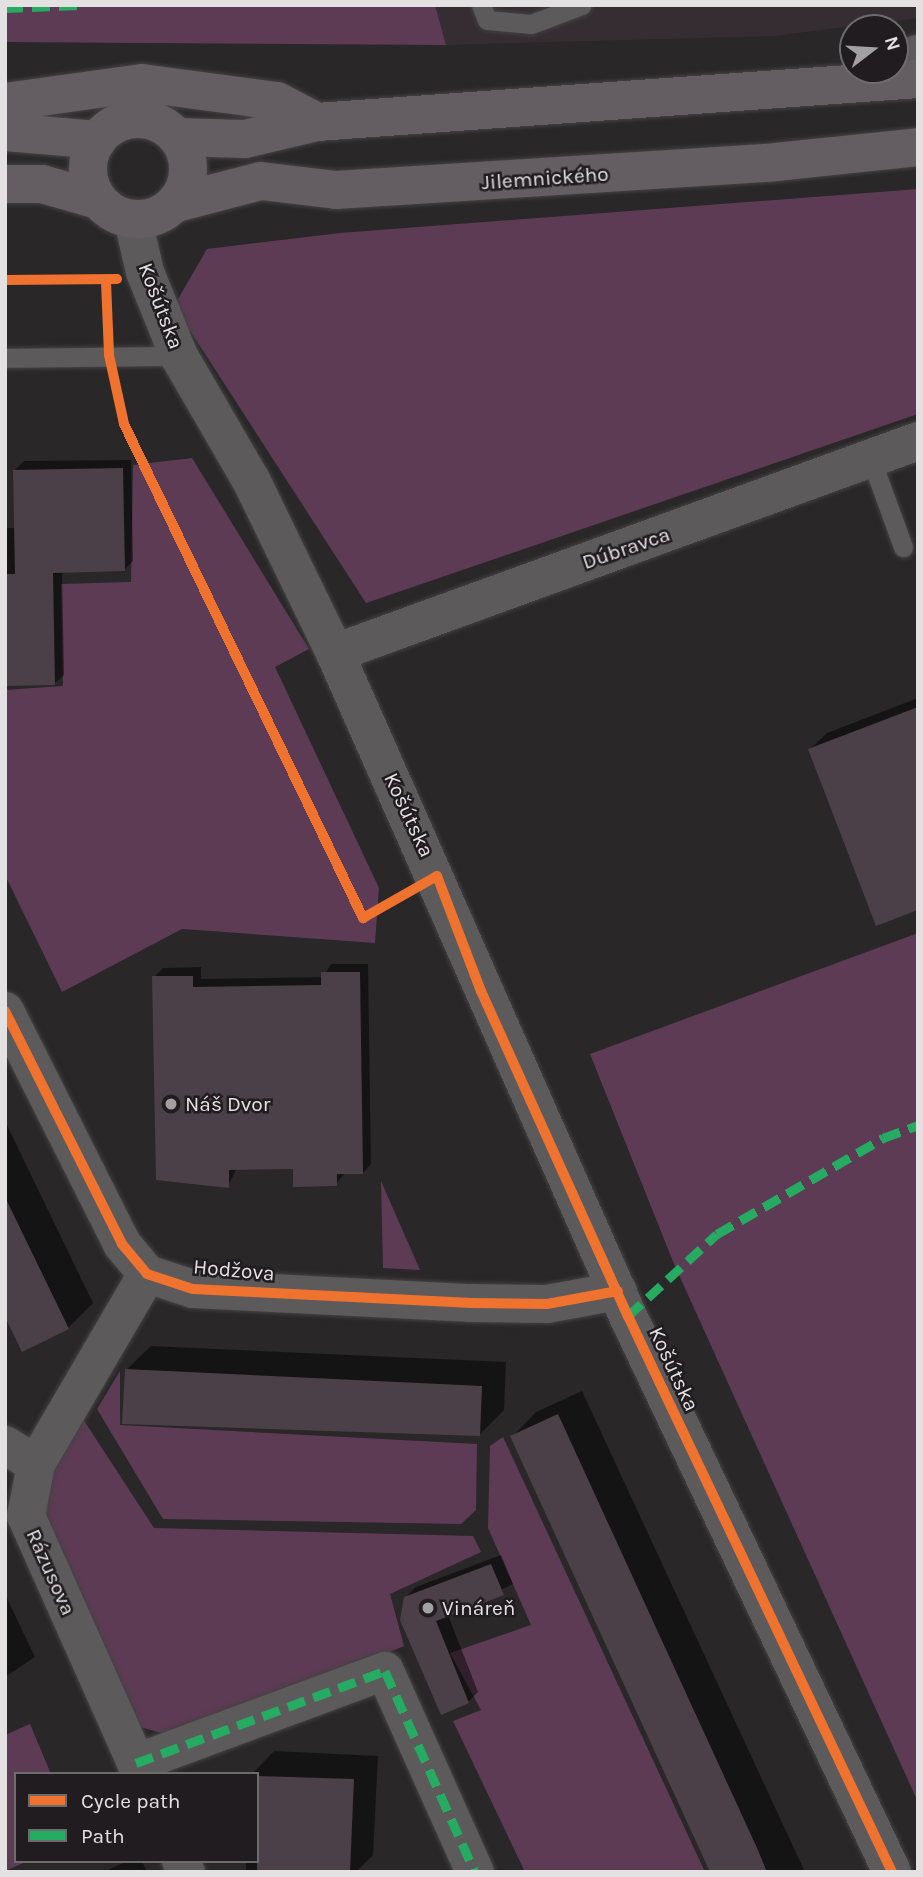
<!DOCTYPE html>
<meta charset="utf-8">
<style>
body{margin:0}
#map{position:relative;width:923px;height:1877px;overflow:hidden;background:#292728;font-family:Karla,sans-serif}
div>[style]{position:absolute}
[style*='--x']{left:calc(var(--x)*1px);top:calc(var(--y)*1px);width:calc(var(--w)*1px);rotate:calc(var(--a)*1deg)}
.built>*{inset:0;background:#352d32}
.green>*{inset:0;background:#5e3b54}
.shadow>*{inset:0;background:#0007}
.building>*{inset:0;background:#4c4048}
.roads{filter:drop-shadow(0 0 2px #444243) drop-shadow(0 0 2px #444243)}
.service>*{height:19px;margin:-9.5px;padding:0 9.5px;transform-origin:9.5px;border-radius:9.5px;background:#5c5a5b}
.minor>*{height:38px;margin:-19px;padding:0 19px;transform-origin:19px;border-radius:19px;background:#5c5a5b}
.primary>*{height:38px;margin:-19px;padding:0 19px;transform-origin:19px;border-radius:19px;background:#645d62}
.primary>.ring{margin:-19px;padding:0;box-sizing:content-box;background:none;border:38px solid #645d62;border-radius:50%}
.quiet>*{height:9px;margin-top:-4.5px;transform-origin:0;background:repeating-linear-gradient(90deg,#26ab63 0 18px,transparent 0 27px)}
.cycleway>*{height:10px;margin:-5px;padding:0 5px;transform-origin:5px;border-radius:5px;background:#ef722f}
.dots>*{width:19px;height:19px;translate:-50% -50%;box-sizing:border-box;border:4px solid #201c1f;border-radius:50%}
span{translate:-50% -50%;white-space:nowrap;text-align:center;line-height:1.15;-webkit-text-stroke:5px #201c1f;paint-order:stroke}
.street-label{font-size:21px;color:#e4e1e3}
.poi-label{font-size:21px;color:#e4e1e3}
.left{translate:0 -50%;text-align:left}
.frame{position:absolute;inset:0;border:7px solid #e4e1e3;pointer-events:none}
.legend{position:absolute;left:14px;top:1772px;width:245px;height:91px;box-sizing:border-box;background:#201c1f;border:2px solid #6e6b6d;margin:0;padding:9px 12px;list-style:none;font-size:21px;color:#e4e1e3}
.legend li{display:flex;align-items:center;gap:14px;height:35px}
.legend b{width:35px;border:2px solid #6e6b6d}
.north{position:absolute;left:839px;top:14px;width:70px;height:70px;box-sizing:border-box;background:#201c1f;border:2px solid #6e6b6d;border-radius:50%;rotate:73deg;font-size:19px;font-weight:700;line-height:28px;text-align:center;color:#e4e1e3}
.north::after{content:'';display:block;margin:auto;width:24px;height:32px;background:#a3a0a2;clip-path:polygon(50% 0,100% 100%,50% 72%,0 100%)}
</style>
<div id="map">
<div class="built">
<i style="clip-path:polygon(435px 5px,918px 5px,918px 18px,774px 36px,446px 45px)"></i>
</div>
<div class="green">
<i style="clip-path:polygon(5px 5px,435px 5px,446px 45px,5px 42px)"></i>
<i style="clip-path:polygon(918px 189px,918px 414px,366px 603px,174px 306px,207px 249px,340px 233px)"></i>
<i style="clip-path:polygon(192px 458px,309px 649px,275px 667px,379px 888px,375px 943px,182px 929px,62px 992px,5px 875px,5px 690px,63px 686px,61px 584px,131px 582px,133px 465px)"></i>
<i style="clip-path:polygon(918px 933px,918px 1802px,674px 1264px,590px 1054px)"></i>
<i style="clip-path:polygon(381px 1181px,420px 1270px,383px 1268px)"></i>
<i style="clip-path:polygon(120px 1371px,120px 1425px,477px 1444px,476px 1510px,461px 1524px,163px 1519px,97px 1409px)"></i>
<i style="clip-path:polygon(81px 1416px,154px 1528px,473px 1536px,481px 1552px,390px 1594px,404px 1646px,179px 1738px,140px 1727px,47px 1533px,39px 1493px)"></i>
<i style="clip-path:polygon(503px 1437px,705px 1872px,525px 1872px,453px 1721px,481px 1710px,450px 1653px,531px 1625px,488px 1528px,490px 1446px)"></i>
<i style="clip-path:polygon(30px 1724px,51px 1774px,16px 1774px,16px 1861px,28px 1861px,5px 1871px,5px 1735px)"></i>
</div>
<div class="shadow">
<i style="clip-path:polygon(131px 460px,133px 561px,124px 570px,62px 571px,64px 675px,55px 683px,5px 684px,5px 528px,16px 528px,15px 470px,24px 461px)"></i>
<i style="clip-path:polygon(918px 698px,918px 908px,810px 749px,827px 733px)"></i>
<i style="clip-path:polygon(331px 964px,368px 964px,371px 1164px,363px 1173px,345px 1173px,336px 1184px,295px 1167px,237px 1168px,228px 1186px,154px 977px,163px 968px,201px 967px,201px 979px,323px 977px)"></i>
<i style="clip-path:polygon(5px 1121px,93px 1303px,68px 1328px,5px 1313px)"></i>
<i style="clip-path:polygon(151px 1346px,506px 1362px,504px 1410px,479px 1435px,126px 1370px)"></i>
<i style="clip-path:polygon(582px 1391px,805px 1872px,713px 1872px,512px 1437px,536px 1412px)"></i>
<i style="clip-path:polygon(501px 1555px,513px 1584px,448px 1615px,478px 1692px,468px 1702px,405px 1598px,416px 1587px)"></i>
<i style="clip-path:polygon(5px 1594px,35px 1657px,5px 1677px)"></i>
<i style="clip-path:polygon(274px 1751px,378px 1756px,373px 1855px,356px 1872px,246px 1872px,246px 1861px,257px 1861px,257px 1774px,252px 1774px)"></i>
<i style="clip-path:polygon(127px 1861px,142px 1861px,147px 1872px,103px 1872px)"></i>
</div>
<div class="building">
<i style="clip-path:polygon(123px 468px,125px 571px,53px 573px,55px 685px,5px 686px,5px 574px,15px 574px,13px 470px)"></i>
<i style="clip-path:polygon(918px 707px,918px 910px,876px 926px,808px 749px)"></i>
<i style="clip-path:polygon(321px 972px,360px 972px,363px 1174px,337px 1174px,337px 1186px,293px 1187px,293px 1169px,229px 1170px,229px 1188px,156px 1180px,152px 976px,193px 976px,193px 987px,321px 985px)"></i>
<i style="clip-path:polygon(5px 1197px,69px 1329px,22px 1352px,5px 1317px)"></i>
<i style="clip-path:polygon(125px 1369px,482px 1386px,480px 1436px,122px 1424px)"></i>
<i style="clip-path:polygon(558px 1414px,757px 1848px,767px 1872px,710px 1872px,510px 1436px)"></i>
<i style="clip-path:polygon(491px 1564px,504px 1595px,436px 1621px,469px 1703px,441px 1715px,400px 1620px,404px 1597px)"></i>
<i style="clip-path:polygon(257px 1776px,354px 1779px,350px 1872px,257px 1872px)"></i>
</div>
<div class="roads">
<div class="service">
<i style="--x:481;--y:5;--w:16;--a:68"></i>
<i style="--x:487;--y:20;--w:44;--a:5.2"></i>
<i style="--x:531;--y:24;--w:54;--a:-20.4"></i>
<i style="--x:5;--y:358;--w:174;--a:-0.7"></i>
<i style="--x:871;--y:459;--w:94;--a:70"></i>
</div>
<div class="minor">
<i style="--x:895;--y:66;--w:26;--a:-28"></i>
<i style="--x:133;--y:220;--w:53;--a:77"></i>
<i style="--x:145;--y:272;--w:91;--a:68"></i>
<i style="--x:179;--y:356;--w:143;--a:59.9"></i>
<i style="--x:251;--y:480;--w:192;--a:64.1"></i>
<i style="--x:335;--y:653;--w:725;--a:66.16"></i>
<i style="--x:628;--y:1316;--w:615;--a:64.6"></i>
<i style="--x:335;--y:653;--w:620;--a:-19.98"></i>
<i style="--x:5;--y:1011;--w:261;--a:63.3"></i>
<i style="--x:122;--y:1244;--w:39;--a:50"></i>
<i style="--x:147;--y:1274;--w:48;--a:18.1"></i>
<i style="--x:193;--y:1289;--w:279;--a:2.9"></i>
<i style="--x:472;--y:1303;--w:75;--a:0.8"></i>
<i style="--x:547;--y:1304;--w:72;--a:-10.4"></i>
<i style="--x:5;--y:1445;--w:36;--a:32"></i>
<i style="--x:136;--y:1763;--w:265;--a:-20.3"></i>
<i style="--x:385;--y:1671;--w:220;--a:65.9"></i>
<i style="--x:141;--y:1774;--w:282;--a:-114"></i>
<i style="--x:26;--y:1516;--w:53;--a:-79.1"></i>
<i style="--x:36;--y:1464;--w:220;--a:-59.7"></i>
<i style="--x:181;--y:1861;--w:12;--a:66"></i>
</div>
<div class="primary">
<i style="--x:5;--y:102;--w:138;--a:-7.9"></i>
<i style="--x:142;--y:83;--w:136;--a:7.6"></i>
<i style="--x:277;--y:101;--w:45;--a:27.7"></i>
<i class="ring" style="left:88px;top:119px;width:62px;height:62px"></i>
<i style="--x:5;--y:132;--w:93;--a:4.9"></i>
<i style="--x:177;--y:137;--w:68;--a:1.7"></i>
<i style="--x:245;--y:139;--w:74;--a:-13.3"></i>
<i style="--x:317;--y:122;--w:603;--a:-4.09"></i>
<i style="--x:5;--y:184;--w:37;--a:0"></i>
<i style="--x:42;--y:184;--w:58;--a:15.9"></i>
<i style="--x:176;--y:203;--w:88;--a:-14.5"></i>
<i style="--x:261;--y:181;--w:76;--a:6.8"></i>
<i style="--x:336;--y:190;--w:441;--a:-3.6"></i>
<i style="--x:776;--y:162;--w:143;--a:-6"></i>
</div>
</div>
<div class="quiet">
<i style="--x:5;--y:8;--w:73;--a:-2.4"></i>
<i style="--x:628;--y:1316;--w:121;--a:-42.7"></i>
<i style="--x:717;--y:1234;--w:192;--a:-30"></i>
<i style="--x:883;--y:1138;--w:37;--a:-20"></i>
<i style="--x:136;--y:1763;--w:265;--a:-20.3"></i>
<i style="--x:385;--y:1671;--w:220;--a:65.9"></i>
</div>
<div class="cycleway">
<i style="--x:5;--y:280;--w:112;--a:-0.5"></i>
<i style="--x:106;--y:282;--w:73;--a:87.6"></i>
<i style="--x:109;--y:355;--w:71;--a:77.7"></i>
<i style="--x:124;--y:424;--w:549;--a:64.18"></i>
<i style="--x:363;--y:918;--w:85;--a:-29.6"></i>
<i style="--x:437;--y:876;--w:123;--a:69.1"></i>
<i style="--x:481;--y:991;--w:357;--a:65.7"></i>
<i style="--x:628;--y:1316;--w:615;--a:64.6"></i>
<i style="--x:5;--y:1011;--w:261;--a:63.3"></i>
<i style="--x:122;--y:1244;--w:39;--a:50"></i>
<i style="--x:147;--y:1274;--w:48;--a:18.1"></i>
<i style="--x:193;--y:1289;--w:279;--a:2.9"></i>
<i style="--x:472;--y:1303;--w:75;--a:0.8"></i>
<i style="--x:547;--y:1304;--w:72;--a:-10.4"></i>
</div>
<div class="dots">
<i style="left:171px;top:1104px;background:#a3a0a2"></i>
<i style="left:428px;top:1608px;background:#a3a0a2"></i>
</div>
<div class="street-label">
<span style="left:545px;top:178px;rotate:-4deg">Jilemnického</span>
<span style="left:161px;top:306px;rotate:69deg">Košútska</span>
<span style="left:626px;top:548px;rotate:-19deg">Dúbravca</span>
<span style="left:409px;top:815px;rotate:65deg">Košútska</span>
<span style="left:234px;top:1270px;rotate:5deg">Hodžova</span>
<span style="left:674px;top:1369px;rotate:65deg">Košútska</span>
<span style="left:51px;top:1572px;rotate:66deg">Rázusova</span>
</div>
<div class="poi-label">
<span class="left" style="left:185px;top:1104px">Náš Dvor</span>
<span class="left" style="left:442px;top:1608px">Vináreň</span>
</div>
<div class="frame"></div>
<ul class="legend">
<li><b style="height:9px;background:#ef722f"></b>Cycle path</li>
<li><b style="height:9px;background:#26ab63"></b>Path</li>
</ul>
<div class="north">N</div>
</div>
